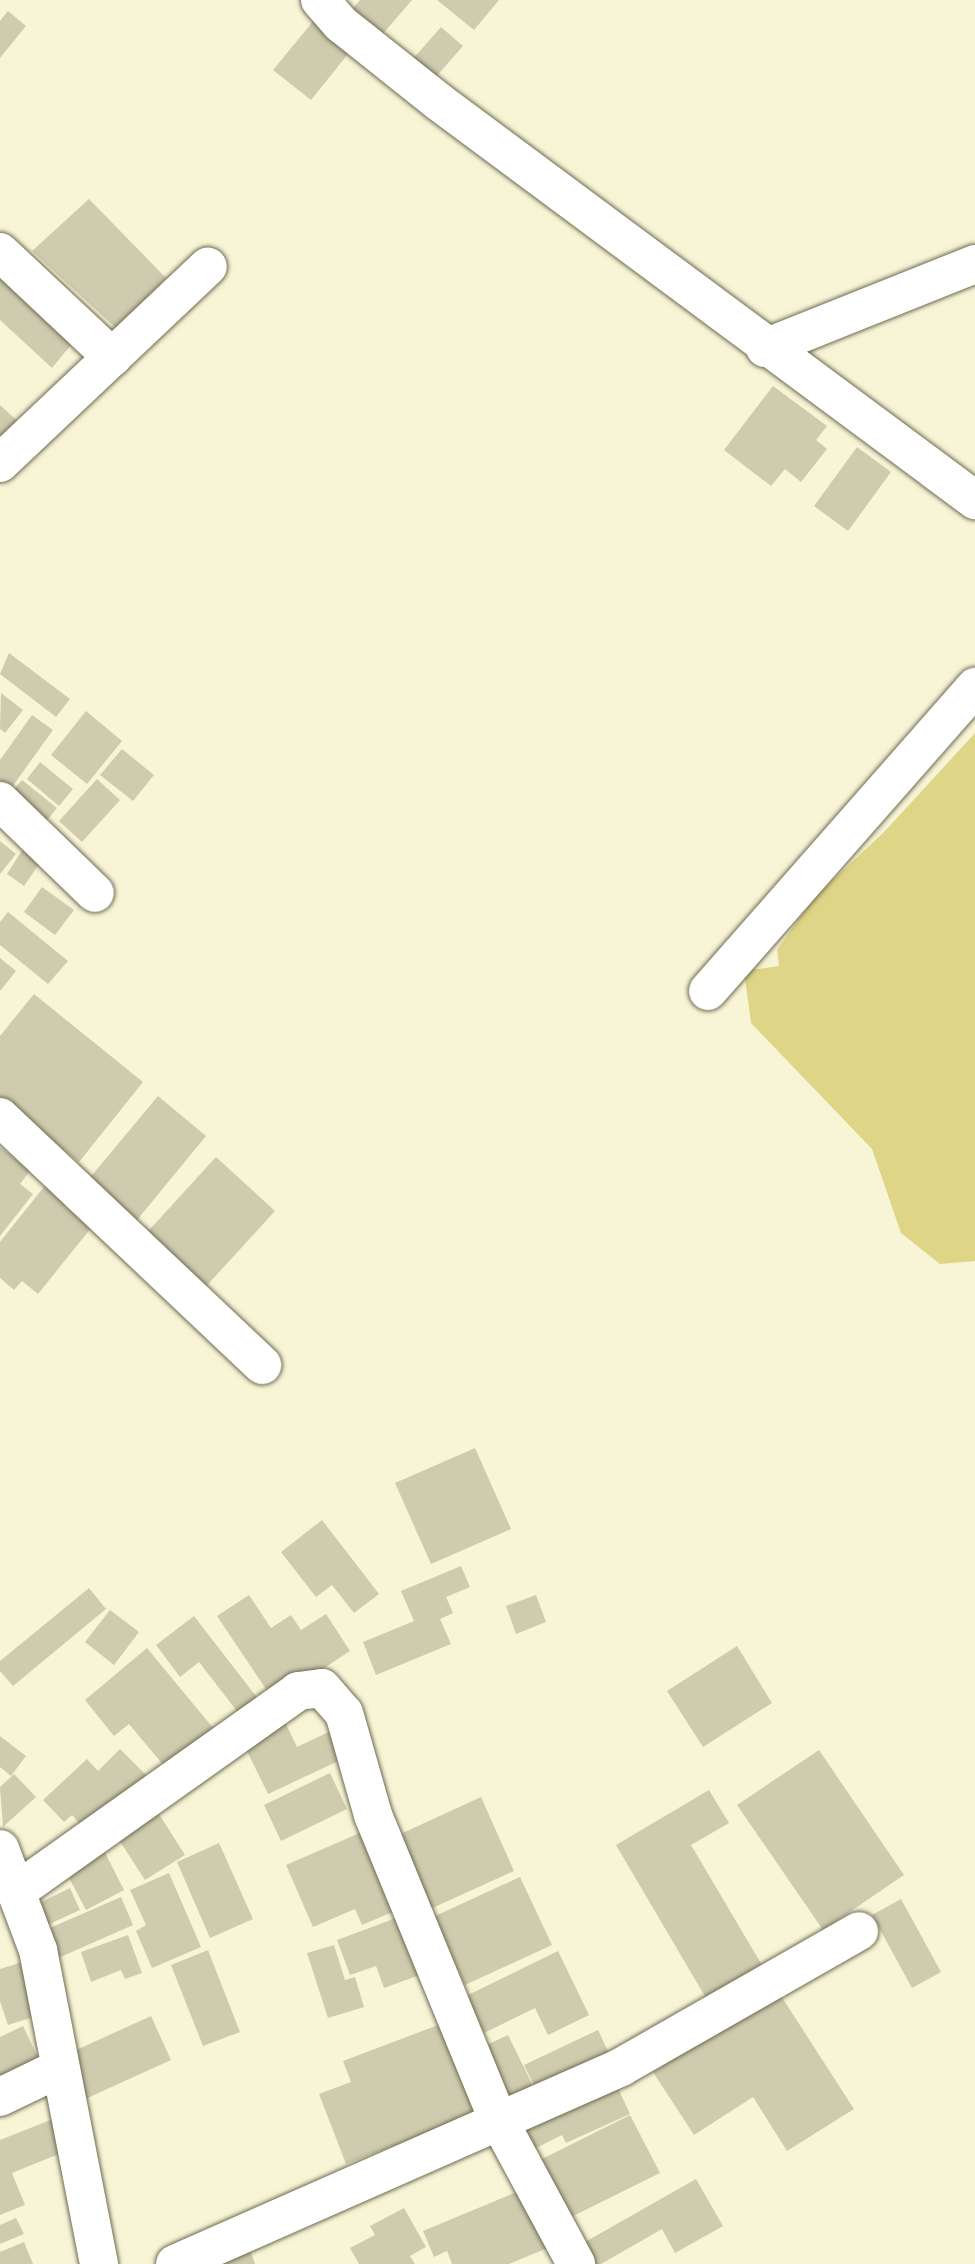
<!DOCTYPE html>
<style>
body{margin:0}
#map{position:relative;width:975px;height:2264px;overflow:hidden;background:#f8f5d7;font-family:"Varela Round",sans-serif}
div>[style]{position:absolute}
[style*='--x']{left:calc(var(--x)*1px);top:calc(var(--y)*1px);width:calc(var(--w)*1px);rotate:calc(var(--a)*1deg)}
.water>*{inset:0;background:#dfd586}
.building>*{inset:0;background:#cecbae}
.roads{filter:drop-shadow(0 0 2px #6e6b51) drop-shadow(0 0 2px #6e6b51)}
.minor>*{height:38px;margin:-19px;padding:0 19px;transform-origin:19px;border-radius:19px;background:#fff}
span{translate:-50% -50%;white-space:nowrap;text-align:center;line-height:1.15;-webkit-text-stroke:7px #fff;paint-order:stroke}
</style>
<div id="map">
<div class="water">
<i style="clip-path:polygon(975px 733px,975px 1261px,940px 1264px,901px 1233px,872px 1149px,751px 1023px,744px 971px,779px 966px,777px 950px,813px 899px,885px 831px)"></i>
</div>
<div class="building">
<i style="clip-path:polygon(360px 0,412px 0,380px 37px,350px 12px)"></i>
<i style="clip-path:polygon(437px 0,499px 0,474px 30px)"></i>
<i style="clip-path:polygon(8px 11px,26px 26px,0 58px,0 21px)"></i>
<i style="clip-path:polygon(315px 19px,352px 49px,311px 100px,273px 70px)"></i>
<i style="clip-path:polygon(441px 27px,463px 46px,434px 79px,412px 60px)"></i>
<i style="clip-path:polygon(89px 199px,166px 278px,117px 329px,32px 251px)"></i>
<i style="clip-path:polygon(0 272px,75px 340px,52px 368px,0 320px)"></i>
<i style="clip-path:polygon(773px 386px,827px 426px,816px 440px,827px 449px,801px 482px,785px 469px,771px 486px,724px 450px)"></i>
<i style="clip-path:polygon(0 405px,25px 428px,0 456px)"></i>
<i style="clip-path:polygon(857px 447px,891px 472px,848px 531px,814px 506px)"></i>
<i style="clip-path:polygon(9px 653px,70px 699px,56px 717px,0 674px)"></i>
<i style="clip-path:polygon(1px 693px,23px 710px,5px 733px,0 729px)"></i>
<i style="clip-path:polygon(86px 711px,122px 741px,87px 784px,51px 755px)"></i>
<i style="clip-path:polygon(32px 715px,53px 730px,7px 794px,0 788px,0 760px)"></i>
<i style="clip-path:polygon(122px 749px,154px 775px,133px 801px,100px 775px)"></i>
<i style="clip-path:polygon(40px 762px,73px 789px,59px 806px,27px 779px)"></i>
<i style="clip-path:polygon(97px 779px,120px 800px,82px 842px,59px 821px)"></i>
<i style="clip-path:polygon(22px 780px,57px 808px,45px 823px,10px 794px)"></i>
<i style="clip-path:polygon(0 841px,16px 854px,0 874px)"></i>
<i style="clip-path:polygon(23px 849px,41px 861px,24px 886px,7px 874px)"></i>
<i style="clip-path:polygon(42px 887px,74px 910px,55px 935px,24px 912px)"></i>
<i style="clip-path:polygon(8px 912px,68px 961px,48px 984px,0 945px,0 922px)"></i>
<i style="clip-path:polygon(0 958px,16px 971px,0 991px)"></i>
<i style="clip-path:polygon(34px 994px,143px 1082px,79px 1162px,0 1098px,0 1036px)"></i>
<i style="clip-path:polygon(158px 1096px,206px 1136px,137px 1220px,88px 1180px)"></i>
<i style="clip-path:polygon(0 1147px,30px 1171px,20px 1184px,33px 1194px,0 1236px)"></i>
<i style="clip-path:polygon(216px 1157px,275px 1211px,200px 1293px,141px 1239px)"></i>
<i style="clip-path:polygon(51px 1178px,72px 1195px,64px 1206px,91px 1228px,38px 1294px,22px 1281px,14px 1290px,0 1278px,0 1242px)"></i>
<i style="clip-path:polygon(475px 1448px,511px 1529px,431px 1564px,395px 1483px)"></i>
<i style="clip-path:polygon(322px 1520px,379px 1594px,354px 1613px,332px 1585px,316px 1597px,281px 1552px)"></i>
<i style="clip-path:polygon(461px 1566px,470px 1587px,446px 1597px,453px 1613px,440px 1619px,451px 1644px,376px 1675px,363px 1642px,414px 1621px,401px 1591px)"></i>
<i style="clip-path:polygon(89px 1588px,106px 1609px,13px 1686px,0 1671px,0 1661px)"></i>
<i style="clip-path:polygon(249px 1595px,271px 1628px,291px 1615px,301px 1630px,326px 1614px,350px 1651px,274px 1701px,217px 1616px)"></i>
<i style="clip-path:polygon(536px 1595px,546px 1622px,516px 1634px,506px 1606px)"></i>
<i style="clip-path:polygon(110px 1610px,139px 1632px,114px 1665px,85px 1642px)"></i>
<i style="clip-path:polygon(194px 1616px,262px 1704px,243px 1719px,199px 1662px,180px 1677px,156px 1645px)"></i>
<i style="clip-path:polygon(737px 1646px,772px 1703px,703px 1747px,667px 1691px)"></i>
<i style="clip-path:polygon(147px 1648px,223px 1740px,175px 1779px,129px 1724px,114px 1736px,85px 1700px)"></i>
<i style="clip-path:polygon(283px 1718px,297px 1747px,335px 1729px,349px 1756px,268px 1794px,241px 1739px)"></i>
<i style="clip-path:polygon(0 1736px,26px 1756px,11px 1776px,0 1767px)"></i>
<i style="clip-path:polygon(120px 1749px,149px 1778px,89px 1834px,72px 1815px,64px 1822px,43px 1800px,87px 1759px,98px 1771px)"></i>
<i style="clip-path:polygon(819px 1750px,904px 1875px,823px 1930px,737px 1805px)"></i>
<i style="clip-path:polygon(330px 1773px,347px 1809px,281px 1841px,264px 1805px)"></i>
<i style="clip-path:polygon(14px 1774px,36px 1797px,3px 1827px,0 1787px)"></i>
<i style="clip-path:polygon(709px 1790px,729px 1823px,691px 1845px,769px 1977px,713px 2010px,616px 1845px)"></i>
<i style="clip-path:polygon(481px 1797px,514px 1871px,428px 1910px,394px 1837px)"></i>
<i style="clip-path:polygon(152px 1803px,185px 1855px,145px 1880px,112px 1829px)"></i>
<i style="clip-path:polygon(362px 1832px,397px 1910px,362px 1925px,355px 1909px,313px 1927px,286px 1865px)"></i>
<i style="clip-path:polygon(98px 1839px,124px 1890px,86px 1910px,66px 1872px)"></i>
<i style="clip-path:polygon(219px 1843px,253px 1919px,210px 1938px,177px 1862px)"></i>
<i style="clip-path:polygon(169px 1873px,201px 1947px,152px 1968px,136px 1931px,146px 1925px,130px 1890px)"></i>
<i style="clip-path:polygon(520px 1877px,552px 1945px,465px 1985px,433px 1917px)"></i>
<i style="clip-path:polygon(70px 1888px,80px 1910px,45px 1926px,35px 1905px)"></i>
<i style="clip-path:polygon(121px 1897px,133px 1925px,56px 1959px,43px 1931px)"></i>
<i style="clip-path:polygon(901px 1899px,941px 1972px,912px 1988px,872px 1915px)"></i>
<i style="clip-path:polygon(404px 1915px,425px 1973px,384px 1988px,376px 1966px,350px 1975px,337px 1940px)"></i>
<i style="clip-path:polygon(128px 1935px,142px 1973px,125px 1979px,121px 1970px,91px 1982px,81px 1952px)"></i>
<i style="clip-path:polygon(334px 1945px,345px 1980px,355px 1977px,364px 2007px,328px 2018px,307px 1953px)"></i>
<i style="clip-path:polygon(208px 1950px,240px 2032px,203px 2046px,171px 1965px)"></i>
<i style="clip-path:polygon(558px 1951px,589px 2015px,548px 2035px,535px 2008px,484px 2033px,466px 1996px)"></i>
<i style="clip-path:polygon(32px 1959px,49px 2012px,8px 2025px,0 2001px,0 1969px)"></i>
<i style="clip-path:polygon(774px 1985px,854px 2109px,787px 2151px,753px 2097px,694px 2135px,653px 2072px,717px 2031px)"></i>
<i style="clip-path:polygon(151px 2016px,171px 2060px,83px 2100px,63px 2056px)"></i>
<i style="clip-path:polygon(446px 2022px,481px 2112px,346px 2164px,319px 2094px,351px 2082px,343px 2061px)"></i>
<i style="clip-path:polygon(23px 2026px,42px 2066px,0 2085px,0 2037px)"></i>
<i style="clip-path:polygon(598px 2030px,613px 2062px,540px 2098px,524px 2065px)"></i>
<i style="clip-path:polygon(508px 2035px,535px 2090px,509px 2103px,482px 2047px)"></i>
<i style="clip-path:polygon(612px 2075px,630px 2114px,566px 2143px,562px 2135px,532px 2150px,521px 2126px)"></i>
<i style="clip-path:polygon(630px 2115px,660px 2173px,555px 2225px,526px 2167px)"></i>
<i style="clip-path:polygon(58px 2117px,71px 2149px,12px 2173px,25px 2205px,0 2215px,0 2140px)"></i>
<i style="clip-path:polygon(696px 2179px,723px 2226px,675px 2253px,662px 2229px,601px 2264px,588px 2264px,578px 2246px)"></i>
<i style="clip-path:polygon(526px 2188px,550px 2247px,509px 2264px,452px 2264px,447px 2251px,434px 2257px,423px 2231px)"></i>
<i style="clip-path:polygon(404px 2208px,426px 2247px,410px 2256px,415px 2264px,359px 2264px,350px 2248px,375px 2235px,370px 2226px)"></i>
<i style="clip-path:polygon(16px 2218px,24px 2234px,0 2244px,0 2225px)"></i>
<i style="clip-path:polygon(247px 2241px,255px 2264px,213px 2264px)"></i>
<i style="clip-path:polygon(24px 2242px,33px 2264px,0 2264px,0 2252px)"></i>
</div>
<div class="roads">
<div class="minor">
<i style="--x:320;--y:0;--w:32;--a:49"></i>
<i style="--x:341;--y:24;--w:125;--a:38.5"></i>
<i style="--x:439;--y:102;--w:668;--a:36.6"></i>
<i style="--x:0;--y:252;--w:154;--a:43.2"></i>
<i style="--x:765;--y:348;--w:226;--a:-21.8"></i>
<i style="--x:0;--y:463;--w:286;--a:-43.4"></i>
<i style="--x:0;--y:801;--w:132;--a:44.1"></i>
<i style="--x:708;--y:991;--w:405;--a:-48.7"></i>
<i style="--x:0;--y:1117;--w:361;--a:43.4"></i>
<i style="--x:0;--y:1849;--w:108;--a:69.4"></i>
<i style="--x:38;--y:1950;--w:320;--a:79"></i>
<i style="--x:17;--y:1891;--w:345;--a:-35.4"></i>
<i style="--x:298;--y:1691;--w:24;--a:-7"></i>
<i style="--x:322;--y:1688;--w:33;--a:49"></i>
<i style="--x:344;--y:1713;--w:106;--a:74.1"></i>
<i style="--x:373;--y:1815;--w:326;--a:67.7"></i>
<i style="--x:497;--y:2117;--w:167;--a:61.7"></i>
<i style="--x:0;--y:2097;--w:67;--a:-25.8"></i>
<i style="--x:175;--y:2264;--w:488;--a:-23.8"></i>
<i style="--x:621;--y:2067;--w:274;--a:-29.7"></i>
</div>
</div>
</div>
